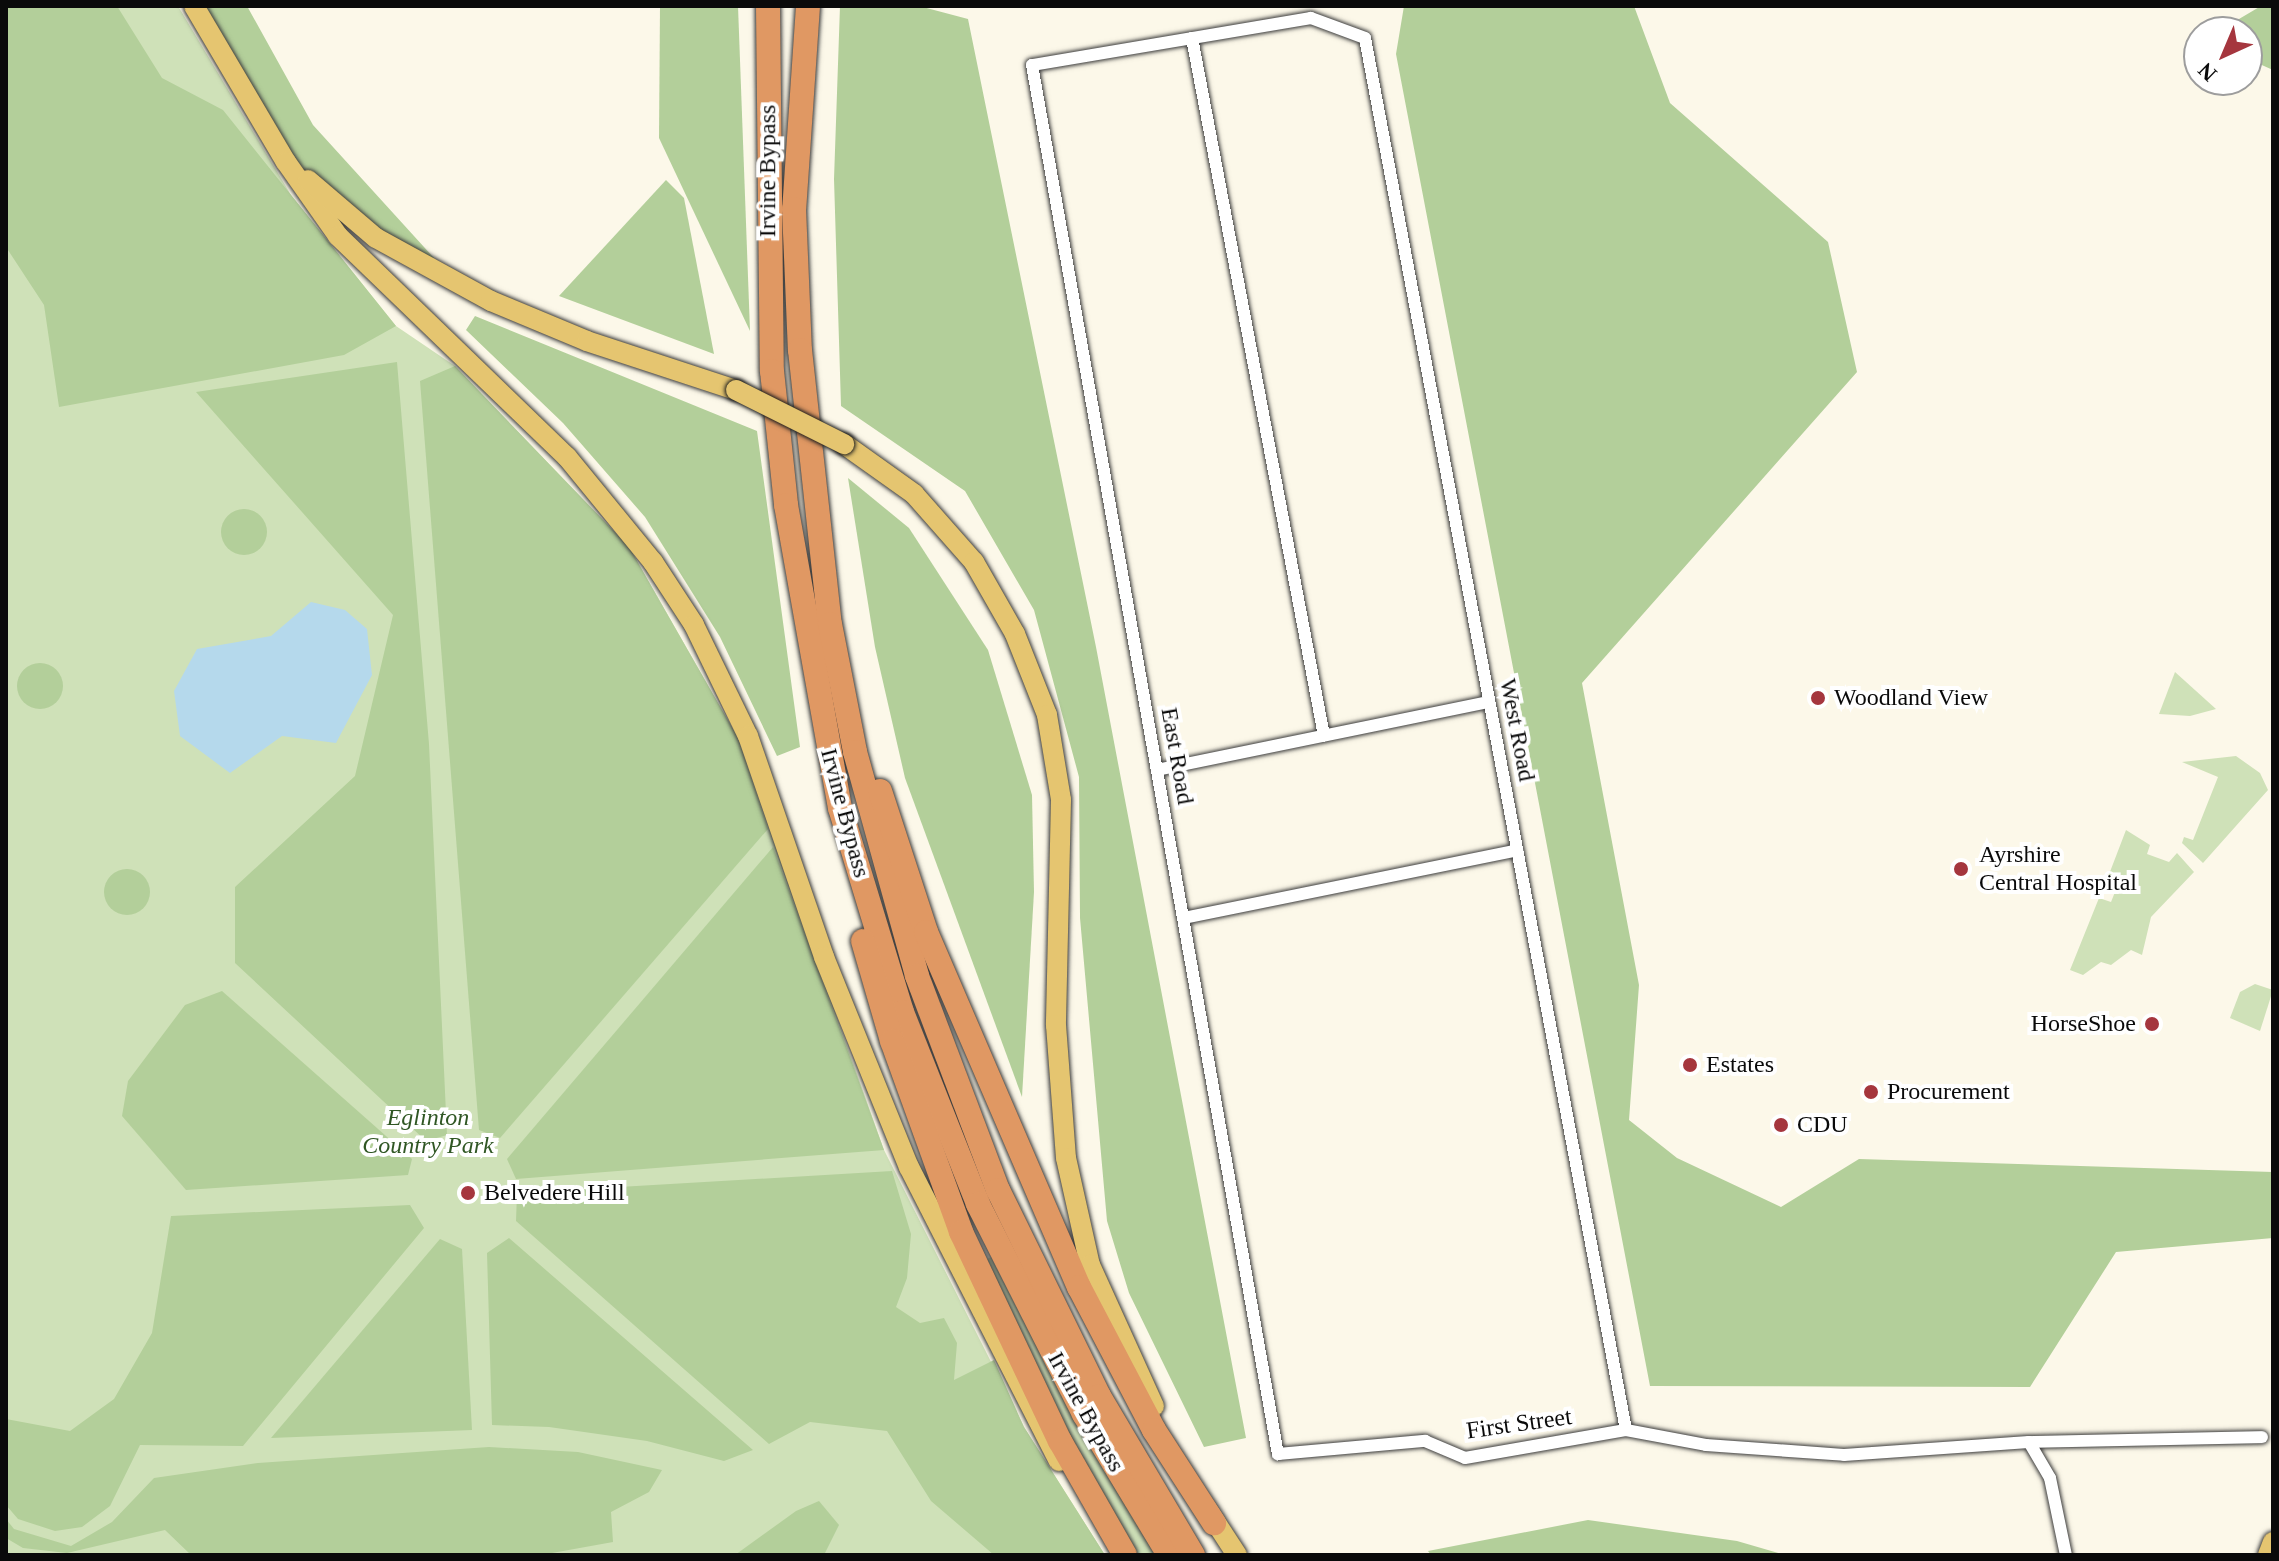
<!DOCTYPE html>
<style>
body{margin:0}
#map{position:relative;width:2279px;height:1561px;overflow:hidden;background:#fcf8e9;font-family:Georgia,serif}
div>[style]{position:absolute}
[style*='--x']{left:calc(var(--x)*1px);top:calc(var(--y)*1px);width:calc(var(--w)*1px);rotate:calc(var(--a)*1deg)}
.green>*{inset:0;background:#cfe1b8}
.forest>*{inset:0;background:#b3cf9a}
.round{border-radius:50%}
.water>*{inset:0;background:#b5d9ec}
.roads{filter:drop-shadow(0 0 2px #3d3d3d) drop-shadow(0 0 2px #3d3d3d)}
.street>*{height:12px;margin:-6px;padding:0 6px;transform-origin:6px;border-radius:6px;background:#fff}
.primary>*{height:20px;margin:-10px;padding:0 10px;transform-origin:10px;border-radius:10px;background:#e5c570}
.highway>*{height:24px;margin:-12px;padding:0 12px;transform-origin:12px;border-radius:12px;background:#e09863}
.bridges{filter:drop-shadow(0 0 2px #1b1b1b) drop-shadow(0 0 2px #1b1b1b)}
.primary-bridge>*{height:20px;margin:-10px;padding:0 10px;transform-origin:10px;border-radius:10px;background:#e5c570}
.dots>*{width:22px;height:22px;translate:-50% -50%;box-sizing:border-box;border:4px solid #fff;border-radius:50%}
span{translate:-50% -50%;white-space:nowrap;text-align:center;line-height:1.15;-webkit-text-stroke:8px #fff;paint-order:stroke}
.street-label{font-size:24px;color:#0a0a0a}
.poi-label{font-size:24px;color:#0a0a0a}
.left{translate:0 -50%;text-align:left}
.right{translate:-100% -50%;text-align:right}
.park-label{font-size:24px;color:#305724;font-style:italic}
.frame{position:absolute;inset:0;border:8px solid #0a0a0a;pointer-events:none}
.north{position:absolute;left:2183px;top:16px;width:80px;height:80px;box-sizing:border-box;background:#fff;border:2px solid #9d9d9d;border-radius:50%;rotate:224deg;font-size:22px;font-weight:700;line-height:32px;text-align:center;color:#0a0a0a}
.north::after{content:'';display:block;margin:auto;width:28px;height:36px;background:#a5363e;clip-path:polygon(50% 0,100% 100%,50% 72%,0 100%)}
</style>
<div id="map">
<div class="green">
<i style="clip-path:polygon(6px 6px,178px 6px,291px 195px,396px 326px,455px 366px,629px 547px,738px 738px,884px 1150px,1024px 1427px,1105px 1555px,6px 1555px)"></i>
<i style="clip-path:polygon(2175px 672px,2216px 709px,2190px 716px,2159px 714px)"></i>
<i style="clip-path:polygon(2236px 756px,2260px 773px,2268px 790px,2203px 863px,2182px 843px,2184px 837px,2193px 840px,2218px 777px,2182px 762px)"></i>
<i style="clip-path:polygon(2126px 830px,2150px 845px,2147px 854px,2169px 862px,2177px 853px,2194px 872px,2151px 917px,2142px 955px,2131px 950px,2111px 965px,2101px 962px,2083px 975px,2070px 970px,2099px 898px,2111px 902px,2119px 882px,2108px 877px)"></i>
<i style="clip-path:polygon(2255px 984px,2273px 990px,2260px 1031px,2230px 1018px,2240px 992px)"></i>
<i style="clip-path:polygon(991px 1257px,1046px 1365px,1155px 1555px,1135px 1555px,1039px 1381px,982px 1262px)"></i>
</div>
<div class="forest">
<i style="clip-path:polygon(6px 6px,117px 6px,162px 78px,223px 110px,396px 326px,344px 355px,59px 407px,44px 305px,6px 247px)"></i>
<i style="clip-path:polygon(204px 6px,247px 6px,313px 125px,434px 258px,421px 263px,318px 189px,270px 135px)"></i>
<i style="clip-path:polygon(660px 6px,738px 6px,750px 331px,659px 138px)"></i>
<i style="clip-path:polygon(840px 6px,919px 6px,968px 19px,1096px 647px,1246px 1438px,1204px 1447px,1129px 1293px,1107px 1221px,1080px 918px,1079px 777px,1034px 610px,965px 491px,841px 406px,834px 179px)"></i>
<i style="clip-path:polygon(1404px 6px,1634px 6px,1670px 103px,1828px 242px,1857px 372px,1582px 683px,1639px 985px,1629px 1120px,1677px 1158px,1781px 1207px,1859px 1159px,2273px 1172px,2273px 1238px,2116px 1252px,2030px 1387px,1650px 1386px,1396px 54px)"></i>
<i style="clip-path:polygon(2261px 6px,2273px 6px,2273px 70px,2255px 62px,2247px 48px,2247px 32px,2235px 32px,2239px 19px)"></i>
<i style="clip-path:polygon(666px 180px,684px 198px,714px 354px,559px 296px)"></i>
<i style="clip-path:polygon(475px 316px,757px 431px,800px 747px,777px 756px,720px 637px,645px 517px,563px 423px,466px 330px)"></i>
<i style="clip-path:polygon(397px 362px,429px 744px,447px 1135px,426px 1141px,235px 963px,235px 887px,355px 776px,393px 615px,196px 392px)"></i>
<i style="clip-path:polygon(455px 366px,629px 547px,738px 738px,768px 829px,500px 1138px,479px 1130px,420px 381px)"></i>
<i style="clip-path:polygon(848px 478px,909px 528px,988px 650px,1032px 795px,1034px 892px,1022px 1097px,905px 778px,875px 647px)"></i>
<i class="round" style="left:221px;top:509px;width:46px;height:46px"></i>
<i class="round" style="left:17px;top:663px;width:46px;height:46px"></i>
<i style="clip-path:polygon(773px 847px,884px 1150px,516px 1179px,507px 1159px)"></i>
<i class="round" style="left:104px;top:869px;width:46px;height:46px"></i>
<i style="clip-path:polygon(222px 991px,412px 1159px,408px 1175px,186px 1190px,122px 1116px,128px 1081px,185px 1005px)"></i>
<i style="clip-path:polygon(892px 1171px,911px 1234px,907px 1278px,896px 1307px,920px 1323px,944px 1318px,957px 1343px,954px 1380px,994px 1360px,1024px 1427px,1105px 1555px,994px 1555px,931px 1501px,887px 1431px,810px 1422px,769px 1444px,516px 1221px,517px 1193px)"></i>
<i style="clip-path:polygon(410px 1205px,424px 1228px,243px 1446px,140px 1445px,110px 1506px,82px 1527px,55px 1531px,18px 1519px,6px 1505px,6px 1419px,70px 1431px,114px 1399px,152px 1333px,171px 1216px)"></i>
<i style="clip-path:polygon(509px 1238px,753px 1450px,724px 1461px,647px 1441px,549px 1427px,492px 1425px,487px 1253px)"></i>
<i style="clip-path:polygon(440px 1239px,462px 1249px,472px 1430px,271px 1438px)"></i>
<i style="clip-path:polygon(489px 1447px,578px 1452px,662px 1470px,649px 1492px,611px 1512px,613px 1542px,541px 1555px,191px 1555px,165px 1530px,67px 1553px,23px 1548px,6px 1538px,6px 1519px,14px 1529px,71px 1546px,112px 1522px,154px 1478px,258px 1463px)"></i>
<i style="clip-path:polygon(819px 1501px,839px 1525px,824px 1555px,735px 1555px,796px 1511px)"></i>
<i style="clip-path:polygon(1588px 1520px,1737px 1541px,1785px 1555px,1431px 1555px,1428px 1551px)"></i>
</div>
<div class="water">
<i style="clip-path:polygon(311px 602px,345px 610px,367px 629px,372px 675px,336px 743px,282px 736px,230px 773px,180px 736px,174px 691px,197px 649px,271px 636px)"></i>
</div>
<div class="roads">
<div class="street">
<i style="--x:1192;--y:38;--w:710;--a:79.29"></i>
<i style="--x:1157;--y:770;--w:339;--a:-11.6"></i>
<i style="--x:1184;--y:918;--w:340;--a:-11.5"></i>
<i style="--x:1626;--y:1430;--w:1416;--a:-100.62"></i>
<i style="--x:1365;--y:38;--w:58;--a:-159.7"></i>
<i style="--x:1311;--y:18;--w:283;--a:170.4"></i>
<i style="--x:1032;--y:65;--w:1411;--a:79.96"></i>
<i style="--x:1278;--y:1454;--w:148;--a:-5.1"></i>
<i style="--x:1425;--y:1441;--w:43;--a:23"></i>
<i style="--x:1465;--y:1458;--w:163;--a:-9.9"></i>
<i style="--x:1626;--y:1430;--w:81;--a:10.6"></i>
<i style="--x:1706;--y:1445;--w:138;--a:4.1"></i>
<i style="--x:1844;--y:1455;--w:185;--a:-4"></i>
<i style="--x:2029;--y:1442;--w:42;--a:59.7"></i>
<i style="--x:2050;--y:1478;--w:79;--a:78.3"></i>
<i style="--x:2029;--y:1442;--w:233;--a:-1.2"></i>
</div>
<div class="primary">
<i style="--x:194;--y:6;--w:181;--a:59.5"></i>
<i style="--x:286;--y:162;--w:90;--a:54.9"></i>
<i style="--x:338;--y:236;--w:318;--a:44"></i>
<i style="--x:567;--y:457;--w:136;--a:50.7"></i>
<i style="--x:653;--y:562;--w:75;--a:56.9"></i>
<i style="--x:694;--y:625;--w:123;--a:64.1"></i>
<i style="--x:748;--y:736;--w:234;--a:71"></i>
<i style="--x:824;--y:957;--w:227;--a:68"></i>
<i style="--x:909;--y:1167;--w:330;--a:63"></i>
<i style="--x:308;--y:180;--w:89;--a:40.5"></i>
<i style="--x:376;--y:238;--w:131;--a:28.7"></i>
<i style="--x:491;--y:301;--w:104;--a:22.6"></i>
<i style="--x:587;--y:341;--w:157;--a:18.2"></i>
<i style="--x:844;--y:444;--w:86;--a:35.5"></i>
<i style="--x:914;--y:494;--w:91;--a:48.6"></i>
<i style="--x:974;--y:562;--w:83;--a:60.3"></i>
<i style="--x:1015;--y:634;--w:87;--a:68.4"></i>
<i style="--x:1047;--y:715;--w:86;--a:80.6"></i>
<i style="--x:1061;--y:800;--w:225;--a:91.3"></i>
<i style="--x:1056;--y:1025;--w:133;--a:85.7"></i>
<i style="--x:1066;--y:1158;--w:110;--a:77.4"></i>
<i style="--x:1090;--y:1265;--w:155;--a:65.6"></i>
<i style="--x:1207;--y:1509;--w:55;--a:56.9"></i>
<i style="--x:2268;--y:1555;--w:14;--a:-69"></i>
</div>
<div class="highway">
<i style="--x:768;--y:6;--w:365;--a:89.4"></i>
<i style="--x:772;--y:371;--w:135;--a:84"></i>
<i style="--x:786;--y:505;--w:308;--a:79.9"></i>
<i style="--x:840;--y:808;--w:213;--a:73.1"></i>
<i style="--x:902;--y:1012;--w:206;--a:68.4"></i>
<i style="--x:978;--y:1204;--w:235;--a:63.2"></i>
<i style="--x:1084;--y:1414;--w:165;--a:58.9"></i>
<i style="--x:808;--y:6;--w:203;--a:93.9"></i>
<i style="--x:794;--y:209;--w:141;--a:87.6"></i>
<i style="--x:800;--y:350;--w:276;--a:83.8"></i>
<i style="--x:830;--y:624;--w:130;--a:78.9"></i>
<i style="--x:855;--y:752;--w:232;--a:74.5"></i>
<i style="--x:917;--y:976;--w:229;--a:69.3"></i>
<i style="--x:998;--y:1190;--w:229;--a:63.9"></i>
<i style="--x:1099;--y:1396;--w:185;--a:59.4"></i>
<i style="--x:880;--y:791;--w:148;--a:71.9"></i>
<i style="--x:926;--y:932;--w:387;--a:66.7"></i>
<i style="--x:1079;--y:1287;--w:161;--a:62.3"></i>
<i style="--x:1154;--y:1430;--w:111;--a:57.2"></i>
<i style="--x:863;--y:941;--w:104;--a:73.8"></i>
<i style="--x:892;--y:1041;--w:203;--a:70.1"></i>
<i style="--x:961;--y:1232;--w:231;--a:64.7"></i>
<i style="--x:1060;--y:1441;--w:131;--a:60.3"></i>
</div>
</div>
<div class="bridges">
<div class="primary-bridge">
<i style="--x:736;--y:390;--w:121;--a:26.6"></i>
</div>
</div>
<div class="dots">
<i style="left:1818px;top:698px;background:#a5363e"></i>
<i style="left:1961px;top:869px;background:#a5363e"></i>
<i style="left:2152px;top:1024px;background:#a5363e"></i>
<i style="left:1690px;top:1065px;background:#a5363e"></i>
<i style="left:1871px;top:1092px;background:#a5363e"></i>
<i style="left:1781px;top:1125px;background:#a5363e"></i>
<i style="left:468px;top:1193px;background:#a5363e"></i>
</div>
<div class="street-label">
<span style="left:768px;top:171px;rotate:-90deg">Irvine Bypass</span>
<span style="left:1517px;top:730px;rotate:79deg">West Road</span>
<span style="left:1177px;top:756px;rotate:80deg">East Road</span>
<span style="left:845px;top:813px;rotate:75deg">Irvine Bypass</span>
<span style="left:1086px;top:1412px;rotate:61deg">Irvine Bypass</span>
<span style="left:1519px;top:1424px;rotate:-8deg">First Street</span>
</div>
<div class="poi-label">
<span class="left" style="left:1834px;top:698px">Woodland View</span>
<span class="left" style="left:1979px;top:869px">Ayrshire<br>Central Hospital</span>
<span class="right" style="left:2136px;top:1024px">HorseShoe</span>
<span class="left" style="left:1706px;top:1065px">Estates</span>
<span class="left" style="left:1887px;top:1092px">Procurement</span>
<span class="left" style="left:1797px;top:1125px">CDU</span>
<span class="left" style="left:484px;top:1193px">Belvedere Hill</span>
</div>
<div class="park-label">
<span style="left:428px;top:1132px">Eglinton<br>Country Park</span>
</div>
<div class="frame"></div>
<div class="north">N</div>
</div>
